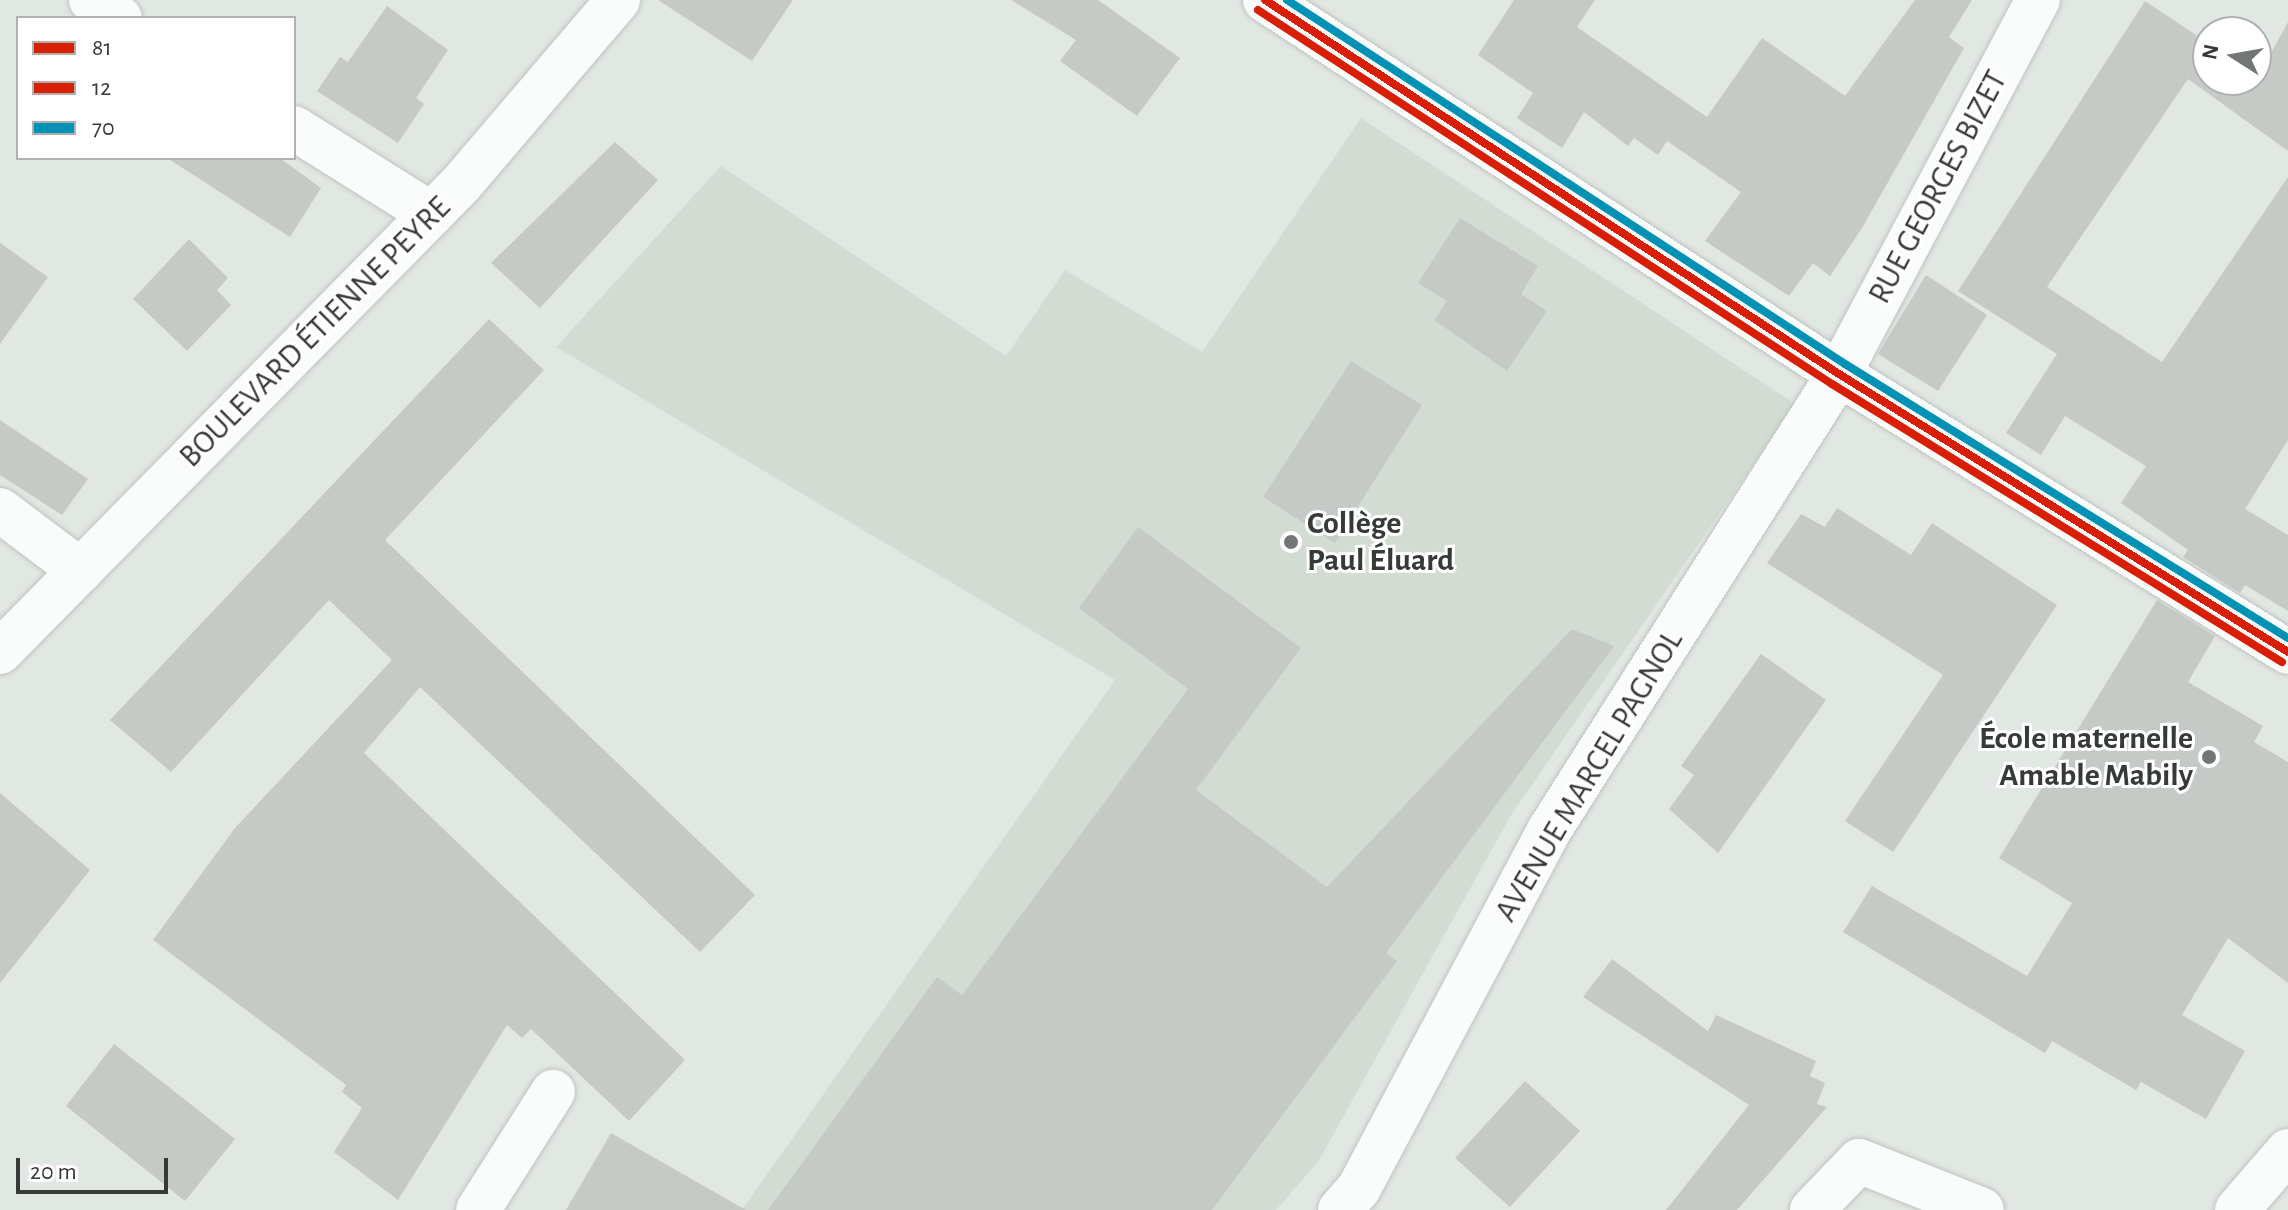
<!DOCTYPE html>
<meta charset="utf-8">
<style>
body{margin:0}
#map{position:relative;width:2288px;height:1210px;overflow:hidden;background:#e1e7e2;font-family:"Alegreya Sans",sans-serif}
div>[style]{position:absolute}
[style*='--x']{left:calc(var(--x)*1px);top:calc(var(--y)*1px);width:calc(var(--w)*1px);rotate:calc(var(--a)*1deg)}
.built>*{inset:0;background:#d2dcd3}
.building>*{inset:0;background:#c6cac6}
.roads{filter:drop-shadow(0 0 2px #c0c4c0) drop-shadow(0 0 2px #c0c4c0)}
.minor>*{height:44px;margin:-22px;padding:0 22px;transform-origin:22px;border-radius:22px;background:#fafbfb}
.bus-1>*{height:8px;margin:-4px;padding:0 4px;transform-origin:4px;border-radius:4px;background:#d81e05}
.bus-2>*{height:8px;margin:-4px;padding:0 4px;transform-origin:4px;border-radius:4px;background:#d81e05}
.bus-3>*{height:8px;margin:-4px;padding:0 4px;transform-origin:4px;border-radius:4px;background:#0091b5}
.dots>*{width:22px;height:22px;translate:-50% -50%;box-sizing:border-box;border:4px solid #fff;border-radius:50%}
span{translate:-50% -50%;white-space:nowrap;text-align:center;line-height:1.15;-webkit-text-stroke:6px #fff;paint-order:stroke}
.street-label{font-size:32px;color:#373b38}
.poi-label{font-size:32px;color:#373b38;font-weight:700}
.left{translate:0 -50%;text-align:left}
.right{translate:-100% -50%;text-align:right}
.legend{position:absolute;left:16px;top:16px;width:280px;height:144px;box-sizing:border-box;background:#fff;border:2px solid #afb1af;margin:0;padding:10px 14px;list-style:none;font-size:24px;color:#373b38}
.legend li{display:flex;align-items:center;gap:16px;height:40px}
.legend b{width:40px;border:2px solid #afb1af}
.north{position:absolute;left:2192px;top:16px;width:80px;height:80px;box-sizing:border-box;background:#fff;border:2px solid #afb1af;border-radius:50%;rotate:281deg;font-size:22px;font-weight:700;line-height:32px;text-align:center;color:#373b38}
.north::after{content:'';display:block;margin:auto;width:28px;height:36px;background:#727774;clip-path:polygon(50% 0,100% 100%,50% 72%,0 100%)}
.scale{position:absolute;left:16px;top:1158px;width:152px;height:36px;box-sizing:border-box;border:4px solid #373b38;border-top:0;padding-left:10px;font-size:24px;line-height:28px;white-space:nowrap;color:#373b38;-webkit-text-stroke:6px #fff;paint-order:stroke}
</style>
<div id="map">
<div class="built">
<i style="clip-path:polygon(1361px 118px,1795px 404px,1511px 815px,1318px 1162px,1276px 1210px,742px 1210px,1115px 680px,556px 347px,721px 166px,1006px 356px,1065px 270px,1202px 352px)"></i>
</div>
<div class="building">
<i style="clip-path:polygon(658px 0,793px 0,752px 61px)"></i>
<i style="clip-path:polygon(1011px 0,1098px 0,1180px 58px,1137px 116px,1060px 61px,1076px 40px)"></i>
<i style="clip-path:polygon(1514px 0,1595px 0,1577px 27px,1707px 117px,1762px 38px,1845px 96px,1915px 0,1972px 0,1949px 37px,1964px 48px,1862px 228px,1830px 276px,1813px 263px,1789px 296px,1705px 241px,1741px 192px,1667px 141px,1658px 155px,1634px 138px,1628px 146px,1584px 112px,1562px 148px,1517px 118px,1533px 93px,1478px 55px)"></i>
<i style="clip-path:polygon(2145px 1px,2208px 43px,2208px 80px,2256px 80px,2288px 22px,2288px 151px,2188px 79px,2047px 287px,2162px 362px,2288px 177px,2288px 440px,2245px 509px,2288px 535px,2288px 611px,2245px 585px,2240px 593px,2183px 557px,2188px 550px,2121px 503px,2146px 466px,2065px 416px,2041px 455px,2006px 433px,2057px 354px,1958px 291px)"></i>
<i style="clip-path:polygon(387px 6px,448px 50px,416px 98px,424px 104px,398px 143px,317px 91px,340px 57px,348px 62px)"></i>
<i style="clip-path:polygon(615px 142px,658px 180px,540px 308px,491px 263px)"></i>
<i style="clip-path:polygon(167px 158px,280px 158px,321px 188px,290px 237px)"></i>
<i style="clip-path:polygon(1460px 218px,1538px 266px,1521px 294px,1547px 311px,1507px 371px,1434px 320px,1447px 301px,1418px 283px)"></i>
<i style="clip-path:polygon(189px 239px,228px 278px,217px 290px,231px 305px,187px 351px,133px 299px)"></i>
<i style="clip-path:polygon(0 243px,48px 277px,0 344px)"></i>
<i style="clip-path:polygon(1926px 275px,1987px 315px,1938px 391px,1878px 354px)"></i>
<i style="clip-path:polygon(489px 319px,544px 370px,385px 540px,755px 895px,700px 952px,420px 687px,364px 753px,685px 1060px,629px 1121px,531px 1029px,522px 1038px,507px 1025px,398px 1200px,334px 1152px,362px 1108px,342px 1092px,346px 1085px,153px 940px,235px 828px,392px 660px,329px 600px,171px 772px,110px 720px)"></i>
<i style="clip-path:polygon(1351px 361px,1422px 405px,1335px 543px,1263px 497px)"></i>
<i style="clip-path:polygon(0 420px,88px 479px,62px 515px,0 475px)"></i>
<i style="clip-path:polygon(1837px 508px,1911px 555px,1932px 523px,2057px 605px,1893px 852px,1845px 821px,1943px 675px,1767px 563px,1801px 514px,1825px 527px)"></i>
<i style="clip-path:polygon(1138px 527px,1301px 648px,1196px 790px,1327px 887px,1572px 629px,1614px 646px,1386px 953px,1397px 961px,1212px 1210px,768px 1210px,937px 977px,962px 995px,1188px 689px,1079px 608px)"></i>
<i style="clip-path:polygon(2157px 600px,2215px 636px,2188px 682px,2263px 726px,2254px 742px,2288px 762px,2288px 983px,2228px 938px,2182px 1015px,2245px 1051px,2206px 1119px,2141px 1082px,2136px 1090px,2052px 1041px,2045px 1053px,1843px 932px,1872px 886px,2027px 976px,2072px 903px,1999px 858px)"></i>
<i style="clip-path:polygon(1761px 654px,1826px 700px,1718px 853px,1669px 809px,1694px 775px,1681px 766px)"></i>
<i style="clip-path:polygon(0 793px,90px 870px,0 983px)"></i>
<i style="clip-path:polygon(1612px 959px,1708px 1031px,1716px 1015px,1816px 1061px,1810px 1076px,1825px 1083px,1817px 1104px,1827px 1107px,1737px 1210px,1666px 1210px,1749px 1105px,1583px 997px)"></i>
<i style="clip-path:polygon(114px 1044px,235px 1139px,185px 1201px,66px 1106px)"></i>
<i style="clip-path:polygon(1525px 1081px,1580px 1131px,1510px 1207px,1455px 1158px)"></i>
<i style="clip-path:polygon(611px 1133px,746px 1210px,566px 1210px)"></i>
</div>
<div class="roads">
<div class="minor">
<i style="--x:91;--y:0;--w:34;--a:32"></i>
<i style="--x:1265;--y:0;--w:685;--a:33.09"></i>
<i style="--x:1839;--y:374;--w:528;--a:31.76"></i>
<i style="--x:294;--y:128;--w:162;--a:32.1"></i>
<i style="--x:0;--y:510;--w:101;--a:37"></i>
<i style="--x:0;--y:652;--w:657;--a:-45.43"></i>
<i style="--x:461;--y:184;--w:242;--a:-49.5"></i>
<i style="--x:478;--y:1210;--w:140;--a:-57.6"></i>
<i style="--x:1340;--y:1210;--w:29;--a:-49"></i>
<i style="--x:1359;--y:1188;--w:407;--a:-62"></i>
<i style="--x:1550;--y:829;--w:539;--a:-57.58"></i>
<i style="--x:1839;--y:374;--w:424;--a:-62"></i>
<i style="--x:1812;--y:1210;--w:68;--a:-46.2"></i>
<i style="--x:1859;--y:1161;--w:132;--a:21.7"></i>
<i style="--x:2237;--y:1210;--w:78;--a:-49.2"></i>
</div>
</div>
<div class="bus-1">
<i style="--x:1265;--y:0;--w:685;--a:33.09"></i>
<i style="--x:1839;--y:374;--w:528;--a:31.76"></i>
</div>
<div class="bus-2">
<i style="--x:1258;--y:10;--w:685;--a:33.09"></i>
<i style="--x:1832;--y:384;--w:529;--a:31.71"></i>
</div>
<div class="bus-3">
<i style="--x:1287;--y:0;--w:666;--a:33.12"></i>
<i style="--x:1845;--y:364;--w:521;--a:31.74"></i>
</div>
<div class="dots">
<i style="left:1291px;top:542px;background:#727774"></i>
<i style="left:2209px;top:757px;background:#727774"></i>
</div>
<div class="street-label">
<span style="left:1938px;top:187px;rotate:-62deg">RUE GEORGES BIZET</span>
<span style="left:315px;top:332px;rotate:-45deg">BOULEVARD ÉTIENNE PEYRE</span>
<span style="left:1589px;top:776px;rotate:-59deg">AVENUE MARCEL PAGNOL</span>
</div>
<div class="poi-label">
<span class="left" style="left:1307px;top:542px">Collège<br>Paul Éluard</span>
<span class="right" style="left:2193px;top:757px">École maternelle<br>Amable Mabily</span>
</div>
<ul class="legend">
<li><b style="height:10px;background:#d81e05"></b>81</li>
<li><b style="height:10px;background:#d81e05"></b>12</li>
<li><b style="height:10px;background:#0091b5"></b>70</li>
</ul>
<div class="north">N</div>
<div class="scale">20 m</div>
</div>
